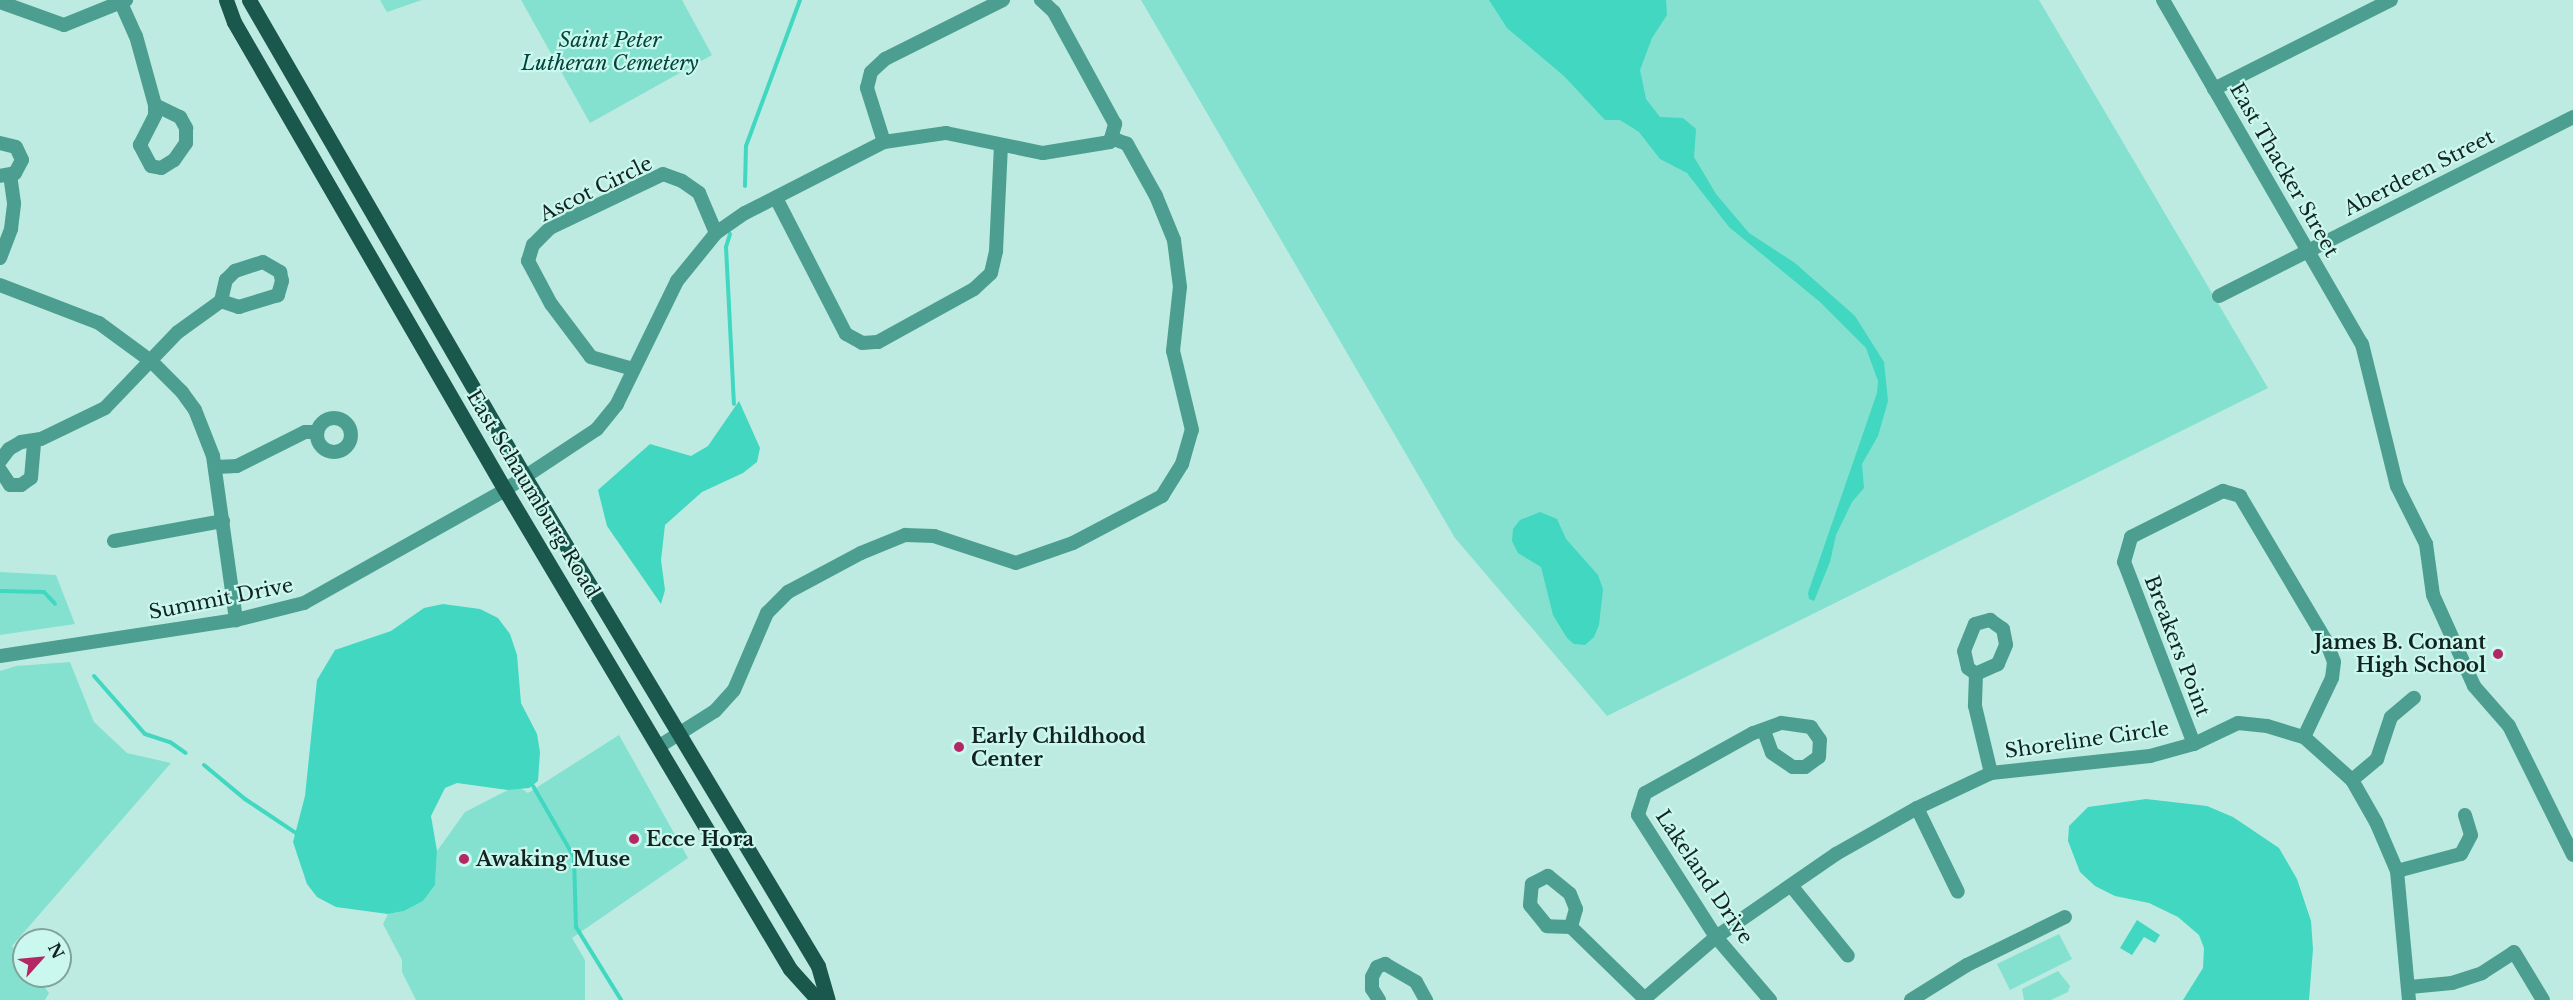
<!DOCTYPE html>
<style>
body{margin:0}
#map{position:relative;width:2573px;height:1000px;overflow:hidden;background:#beebe1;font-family:"Libre Baskerville",serif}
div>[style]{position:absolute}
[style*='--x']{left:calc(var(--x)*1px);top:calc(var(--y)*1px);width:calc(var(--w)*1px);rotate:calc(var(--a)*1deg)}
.green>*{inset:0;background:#84e1cf}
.water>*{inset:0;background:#41d7c0}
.stream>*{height:4px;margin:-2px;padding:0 2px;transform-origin:2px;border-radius:2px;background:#41d7c0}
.minor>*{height:14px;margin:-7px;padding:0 7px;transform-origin:7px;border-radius:7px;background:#4c9f90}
.minor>.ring{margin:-7px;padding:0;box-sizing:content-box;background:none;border:14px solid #4c9f90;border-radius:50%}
.major>*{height:15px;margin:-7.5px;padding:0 7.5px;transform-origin:7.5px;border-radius:7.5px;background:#1a574d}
.dots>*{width:16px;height:16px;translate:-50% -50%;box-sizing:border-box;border:3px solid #cbf8ee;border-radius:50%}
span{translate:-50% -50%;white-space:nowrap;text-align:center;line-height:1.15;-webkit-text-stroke:4.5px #cbf8ee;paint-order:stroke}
.park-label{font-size:20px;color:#00443b;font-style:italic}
.street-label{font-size:20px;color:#122320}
.poi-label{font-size:20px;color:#122320;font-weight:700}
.right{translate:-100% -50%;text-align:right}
.left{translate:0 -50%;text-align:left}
.north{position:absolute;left:12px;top:928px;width:60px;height:60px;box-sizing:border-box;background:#cbf8ee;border:2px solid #81a39c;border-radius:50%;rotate:63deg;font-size:16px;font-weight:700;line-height:24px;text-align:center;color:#122320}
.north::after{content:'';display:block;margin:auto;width:21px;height:27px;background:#b32864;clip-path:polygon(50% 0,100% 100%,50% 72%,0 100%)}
</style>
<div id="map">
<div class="green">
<i style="clip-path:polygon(380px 0,422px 0,387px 12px)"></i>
<i style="clip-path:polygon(521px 0,682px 0,712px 55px,590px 123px)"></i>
<i style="clip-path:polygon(1141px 0,2039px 0,2268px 388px,1607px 716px,1455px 538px)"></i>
<i style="clip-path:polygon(0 572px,56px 575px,75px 624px,0 635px)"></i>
<i style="clip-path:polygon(70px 662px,94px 722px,127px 753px,171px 763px,12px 946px,24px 961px,24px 976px,36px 976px,49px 993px,45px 1000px,0 1000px,0 671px,16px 666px)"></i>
<i style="clip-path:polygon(619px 735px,688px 858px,572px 938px,585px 960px,585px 1000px,416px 1000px,402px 972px,402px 960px,383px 924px,388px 914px,404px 911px,423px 901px,435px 885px,437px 851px,465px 812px,508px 790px,520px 788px,528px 793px)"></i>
<i style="clip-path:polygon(2059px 934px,2072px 959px,2010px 990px,1997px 964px)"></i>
<i style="clip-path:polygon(2058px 971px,2070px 986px,2068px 992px,2051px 1000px,2024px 1000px,2022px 989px)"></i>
</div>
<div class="water">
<i style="clip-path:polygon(1489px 0,1666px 0,1667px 15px,1652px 38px,1640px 70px,1646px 99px,1660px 117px,1683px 118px,1696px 129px,1694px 157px,1716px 194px,1749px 233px,1795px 263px,1855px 316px,1884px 362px,1888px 401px,1878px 436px,1862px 464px,1864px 488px,1852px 502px,1836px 535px,1830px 562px,1814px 601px,1809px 599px,1808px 593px,1877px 393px,1878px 381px,1866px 348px,1820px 302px,1729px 227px,1687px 173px,1660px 159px,1639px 132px,1620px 120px,1605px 120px,1564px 76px,1507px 28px)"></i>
<i style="clip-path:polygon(739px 401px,760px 448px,757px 462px,743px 473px,702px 492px,665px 525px,661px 560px,665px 590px,661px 604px,607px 526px,598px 490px,650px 444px,691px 456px,708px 446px)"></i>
<i style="clip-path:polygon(1540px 512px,1557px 519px,1566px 539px,1598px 575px,1603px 589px,1599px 625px,1594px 637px,1585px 645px,1574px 644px,1567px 638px,1553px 615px,1541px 567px,1518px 553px,1512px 541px,1513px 529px,1520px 520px)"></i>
<i style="clip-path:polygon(443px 604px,480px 609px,498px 618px,510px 634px,517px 655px,521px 703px,537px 734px,540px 752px,538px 781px,529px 788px,508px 790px,457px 783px,445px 788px,431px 816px,437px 851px,435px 885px,423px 901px,404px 911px,388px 914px,336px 907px,317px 897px,307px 884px,293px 842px,305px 796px,317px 680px,335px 650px,391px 631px,424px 608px)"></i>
<i style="clip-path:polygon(2146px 799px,2207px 806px,2233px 817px,2279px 848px,2297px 879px,2311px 921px,2313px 949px,2309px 1000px,2183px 1000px,2203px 968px,2204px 948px,2199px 935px,2178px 917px,2149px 903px,2115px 896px,2095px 886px,2080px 872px,2068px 841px,2069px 826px,2088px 807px)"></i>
<i style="clip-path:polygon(2137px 920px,2160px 935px,2155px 943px,2144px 937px,2132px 955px,2120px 948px)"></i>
</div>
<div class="stream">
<i style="--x:745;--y:186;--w:40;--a:-88.6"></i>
<i style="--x:746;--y:146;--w:156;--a:-69.7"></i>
<i style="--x:730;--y:234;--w:14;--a:107"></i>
<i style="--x:726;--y:247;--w:157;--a:87.1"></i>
<i style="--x:0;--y:591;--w:44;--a:1.3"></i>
<i style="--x:44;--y:592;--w:16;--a:47"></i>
<i style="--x:94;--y:676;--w:77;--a:48.7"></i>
<i style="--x:145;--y:734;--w:26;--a:18"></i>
<i style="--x:170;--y:742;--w:19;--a:35"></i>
<i style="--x:204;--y:765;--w:53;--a:39.7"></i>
<i style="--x:245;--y:799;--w:61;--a:33.7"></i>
<i style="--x:533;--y:786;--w:82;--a:60"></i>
<i style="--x:574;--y:857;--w:70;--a:88.4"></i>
<i style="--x:576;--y:927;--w:86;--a:58.3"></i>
</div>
<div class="minor">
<i style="--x:2163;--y:0;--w:397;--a:60"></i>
<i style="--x:2362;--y:344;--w:146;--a:76.2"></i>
<i style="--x:2397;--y:486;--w:65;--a:63.4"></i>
<i style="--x:2426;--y:544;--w:51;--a:82.2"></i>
<i style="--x:2433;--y:595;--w:100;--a:65.7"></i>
<i style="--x:2474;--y:686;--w:53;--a:48.8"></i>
<i style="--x:2509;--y:726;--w:144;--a:63.6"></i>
<i style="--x:0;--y:2;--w:68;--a:19.8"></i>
<i style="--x:64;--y:25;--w:67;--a:-22"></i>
<i style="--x:121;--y:3;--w:36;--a:66"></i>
<i style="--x:136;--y:36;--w:72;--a:74.6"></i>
<i style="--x:2214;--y:89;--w:198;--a:-26.7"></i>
<i style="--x:155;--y:105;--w:28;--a:26"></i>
<i style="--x:180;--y:117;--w:13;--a:61"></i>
<i style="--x:186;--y:128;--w:15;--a:90"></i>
<i style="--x:186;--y:143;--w:21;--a:125"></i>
<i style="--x:174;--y:160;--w:15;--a:148"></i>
<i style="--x:161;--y:168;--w:10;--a:-169"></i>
<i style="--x:151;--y:166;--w:24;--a:-118"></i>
<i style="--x:140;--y:145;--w:34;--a:-63"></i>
<i style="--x:155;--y:115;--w:10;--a:-90"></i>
<i style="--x:884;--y:142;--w:57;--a:-107.5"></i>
<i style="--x:867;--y:88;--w:16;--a:-76"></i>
<i style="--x:871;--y:72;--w:19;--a:-43"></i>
<i style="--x:885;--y:59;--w:132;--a:-26.6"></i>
<i style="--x:0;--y:143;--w:16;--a:14"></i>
<i style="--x:16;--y:147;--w:14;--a:65"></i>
<i style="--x:22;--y:160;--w:15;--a:118"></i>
<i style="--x:15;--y:173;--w:15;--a:169"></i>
<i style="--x:776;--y:198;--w:153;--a:62.8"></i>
<i style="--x:846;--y:334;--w:18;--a:29"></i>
<i style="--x:862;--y:343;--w:16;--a:-4"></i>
<i style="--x:878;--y:342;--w:110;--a:-28.9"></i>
<i style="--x:974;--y:289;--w:23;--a:-43"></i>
<i style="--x:991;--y:273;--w:23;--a:-77"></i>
<i style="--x:996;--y:251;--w:105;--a:-87.3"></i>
<i style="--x:0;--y:258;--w:31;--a:-69"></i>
<i style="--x:11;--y:229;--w:26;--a:-83"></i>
<i style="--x:14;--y:203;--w:27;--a:-98"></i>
<i style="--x:263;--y:262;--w:20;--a:30"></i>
<i style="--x:280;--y:272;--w:9;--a:77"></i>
<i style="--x:282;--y:281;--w:15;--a:106"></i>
<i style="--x:278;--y:295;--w:41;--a:162.9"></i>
<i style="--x:239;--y:307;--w:19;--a:-162"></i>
<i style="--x:221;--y:301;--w:22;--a:-77"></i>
<i style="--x:226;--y:280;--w:13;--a:-45"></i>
<i style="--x:235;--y:271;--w:29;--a:-18"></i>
<i style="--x:0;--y:285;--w:106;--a:21"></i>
<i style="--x:99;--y:323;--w:64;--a:36.2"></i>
<i style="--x:151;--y:361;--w:44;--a:45"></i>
<i style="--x:182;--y:392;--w:22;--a:54"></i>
<i style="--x:195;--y:410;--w:49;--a:68.6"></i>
<i style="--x:213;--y:456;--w:166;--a:82"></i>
<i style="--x:2219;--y:296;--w:397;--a:-26.8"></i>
<i style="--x:633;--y:369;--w:44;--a:-164.1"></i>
<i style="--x:591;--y:357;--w:66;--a:-127"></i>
<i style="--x:551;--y:304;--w:49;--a:-118.1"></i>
<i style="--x:528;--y:261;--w:17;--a:-73"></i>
<i style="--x:533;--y:245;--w:24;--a:-45"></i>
<i style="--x:550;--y:228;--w:125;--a:-25.5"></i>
<i style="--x:663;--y:174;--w:20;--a:20"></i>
<i style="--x:682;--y:181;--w:21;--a:35"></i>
<i style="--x:699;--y:193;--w:43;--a:67"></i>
<i class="ring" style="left:317px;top:418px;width:20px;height:20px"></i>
<i style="--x:0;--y:461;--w:15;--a:-53"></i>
<i style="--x:9;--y:449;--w:14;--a:-30"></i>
<i style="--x:21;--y:442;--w:20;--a:-9"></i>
<i style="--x:41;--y:439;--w:71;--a:-25.8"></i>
<i style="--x:105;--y:408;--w:105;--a:-46.2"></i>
<i style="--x:178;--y:332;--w:53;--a:-35.8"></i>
<i style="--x:216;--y:467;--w:21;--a:-3"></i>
<i style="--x:237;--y:466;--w:76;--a:-26.6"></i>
<i style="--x:305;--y:432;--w:12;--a:0"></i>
<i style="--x:0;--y:470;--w:18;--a:56"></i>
<i style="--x:10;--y:485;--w:11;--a:0"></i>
<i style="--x:21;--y:485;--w:12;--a:-35"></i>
<i style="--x:31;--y:478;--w:36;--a:-85"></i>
<i style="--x:114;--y:541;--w:111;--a:-10.4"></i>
<i style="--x:1990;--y:620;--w:16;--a:35"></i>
<i style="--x:2003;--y:629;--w:16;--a:79"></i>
<i style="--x:2006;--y:645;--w:21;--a:113"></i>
<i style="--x:1998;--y:664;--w:24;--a:156"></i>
<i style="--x:1976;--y:674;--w:10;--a:-143"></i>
<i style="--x:1968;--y:668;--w:17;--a:-103"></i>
<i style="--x:1964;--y:651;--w:29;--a:-68"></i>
<i style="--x:1975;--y:624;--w:16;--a:-15"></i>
<i style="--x:0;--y:656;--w:239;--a:-8.7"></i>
<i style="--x:236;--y:620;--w:70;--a:-14"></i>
<i style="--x:304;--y:603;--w:231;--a:-29.3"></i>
<i style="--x:505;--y:490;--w:110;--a:-33.5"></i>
<i style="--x:597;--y:429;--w:32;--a:-51"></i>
<i style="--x:617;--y:404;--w:137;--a:-64"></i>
<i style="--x:677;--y:281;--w:62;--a:-50.9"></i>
<i style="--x:716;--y:233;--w:35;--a:-35"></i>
<i style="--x:745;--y:213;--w:156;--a:-27.1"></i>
<i style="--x:884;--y:142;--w:63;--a:-8.3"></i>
<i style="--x:946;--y:133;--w:99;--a:11.7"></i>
<i style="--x:1043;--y:153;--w:68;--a:-9.3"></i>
<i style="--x:1110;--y:142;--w:19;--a:-74"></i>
<i style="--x:1115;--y:124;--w:128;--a:-118.6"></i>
<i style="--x:1054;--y:12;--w:18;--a:-137"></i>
<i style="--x:1976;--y:674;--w:32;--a:92"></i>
<i style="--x:1975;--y:706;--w:69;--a:76.6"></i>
<i style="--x:1764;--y:731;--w:23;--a:70"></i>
<i style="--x:1772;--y:753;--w:25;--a:34"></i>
<i style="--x:1793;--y:767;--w:12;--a:0"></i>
<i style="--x:1805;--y:767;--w:17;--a:-36"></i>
<i style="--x:1819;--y:757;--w:17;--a:-87"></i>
<i style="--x:1820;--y:740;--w:16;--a:-125"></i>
<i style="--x:1811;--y:727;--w:30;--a:-172"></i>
<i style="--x:1781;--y:723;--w:30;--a:160"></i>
<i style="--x:1753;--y:733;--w:124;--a:150.9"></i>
<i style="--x:1645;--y:793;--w:23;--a:108"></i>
<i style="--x:1638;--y:815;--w:145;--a:57.4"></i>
<i style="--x:1716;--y:937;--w:83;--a:49.4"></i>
<i style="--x:2194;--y:744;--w:195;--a:-111"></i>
<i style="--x:2124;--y:562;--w:26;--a:-74"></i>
<i style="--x:2131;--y:537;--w:103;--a:-26.6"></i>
<i style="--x:2223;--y:491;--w:18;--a:16"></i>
<i style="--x:2240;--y:496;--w:169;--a:59.3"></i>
<i style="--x:2326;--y:641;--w:22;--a:69"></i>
<i style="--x:2334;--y:662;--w:16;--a:97"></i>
<i style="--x:2332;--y:678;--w:65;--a:115.4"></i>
<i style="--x:658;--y:747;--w:67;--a:-32.3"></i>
<i style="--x:715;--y:711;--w:28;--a:-48"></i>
<i style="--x:734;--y:690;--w:84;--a:-66.8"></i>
<i style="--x:767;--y:613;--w:30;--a:-45"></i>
<i style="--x:788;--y:592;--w:83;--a:-28.1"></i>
<i style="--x:861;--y:553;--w:48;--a:-22.2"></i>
<i style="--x:905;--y:535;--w:29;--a:2"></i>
<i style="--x:934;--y:536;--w:86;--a:18.2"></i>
<i style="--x:1016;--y:563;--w:60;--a:-19.3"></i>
<i style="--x:1073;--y:543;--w:101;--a:-27.8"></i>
<i style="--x:1162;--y:496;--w:38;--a:-58"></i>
<i style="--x:1182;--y:464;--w:35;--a:-74"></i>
<i style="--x:1192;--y:430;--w:81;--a:-103.5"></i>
<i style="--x:1173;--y:351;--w:64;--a:-83.8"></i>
<i style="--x:1180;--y:287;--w:47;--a:-97.3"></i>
<i style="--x:1174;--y:240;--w:48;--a:-112.2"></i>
<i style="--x:1156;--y:196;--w:60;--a:-119.1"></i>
<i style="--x:1127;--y:144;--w:17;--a:-159"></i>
<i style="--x:2352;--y:780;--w:33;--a:-40"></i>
<i style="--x:2377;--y:759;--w:44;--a:-71.6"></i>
<i style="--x:2391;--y:717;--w:30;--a:-40"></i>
<i style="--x:1917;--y:808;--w:93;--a:64"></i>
<i style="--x:2397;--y:871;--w:66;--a:-14.9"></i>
<i style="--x:2461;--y:854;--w:21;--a:-62"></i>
<i style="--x:2471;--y:835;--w:21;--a:-107"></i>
<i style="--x:1548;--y:876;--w:28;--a:39"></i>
<i style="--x:1570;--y:894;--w:16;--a:68"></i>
<i style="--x:1576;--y:909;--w:19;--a:106"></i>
<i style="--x:1571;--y:927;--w:24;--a:-178"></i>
<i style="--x:1547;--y:926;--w:27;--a:-129"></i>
<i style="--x:1530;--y:905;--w:21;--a:-85"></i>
<i style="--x:1532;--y:884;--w:18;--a:-27"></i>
<i style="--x:1793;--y:888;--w:87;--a:51"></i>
<i style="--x:1571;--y:927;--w:105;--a:44.2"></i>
<i style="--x:2410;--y:987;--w:42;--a:-5.4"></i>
<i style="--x:2452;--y:983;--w:32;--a:-18"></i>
<i style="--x:2482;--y:973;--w:38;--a:-33"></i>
<i style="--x:2514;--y:952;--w:56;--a:58.9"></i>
<i style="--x:1379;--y:1000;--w:13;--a:-122"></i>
<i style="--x:1372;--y:989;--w:12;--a:-90"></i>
<i style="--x:1372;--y:977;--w:11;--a:-63"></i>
<i style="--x:1377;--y:967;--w:9;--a:-21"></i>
<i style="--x:1385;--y:964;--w:36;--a:30"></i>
<i style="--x:1416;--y:982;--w:21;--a:61"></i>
<i style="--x:1643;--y:1000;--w:96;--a:-40.8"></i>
<i style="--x:1716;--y:937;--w:146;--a:-34.7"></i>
<i style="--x:1836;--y:854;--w:93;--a:-29.6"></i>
<i style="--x:1917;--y:808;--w:82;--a:-25.3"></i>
<i style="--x:1991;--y:773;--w:160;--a:-6.1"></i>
<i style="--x:2150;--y:756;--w:46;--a:-15.3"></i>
<i style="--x:2194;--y:744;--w:49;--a:-25.5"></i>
<i style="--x:2238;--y:723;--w:29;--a:6"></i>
<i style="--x:2267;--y:726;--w:39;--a:17"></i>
<i style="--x:2304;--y:737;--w:64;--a:41.9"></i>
<i style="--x:2352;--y:780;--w:48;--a:60.3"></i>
<i style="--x:2376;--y:822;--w:53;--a:66.8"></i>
<i style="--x:2397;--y:871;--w:130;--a:84.7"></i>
<i style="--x:1911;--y:1000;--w:66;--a:-32"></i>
<i style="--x:1967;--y:965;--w:109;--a:-26.1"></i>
</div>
<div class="major">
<i style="--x:226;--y:0;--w:23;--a:70"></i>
<i style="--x:234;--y:22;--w:541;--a:59.93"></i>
<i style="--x:505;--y:490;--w:557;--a:59.25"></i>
<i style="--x:790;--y:969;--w:42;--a:47.9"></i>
<i style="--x:249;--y:0;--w:551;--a:59.95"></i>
<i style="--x:525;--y:477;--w:570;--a:59.07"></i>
<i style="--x:818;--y:966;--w:35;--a:74"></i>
</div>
<div class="dots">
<i style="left:2498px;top:654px;background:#b32864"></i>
<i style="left:959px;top:747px;background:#b32864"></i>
<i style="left:634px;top:839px;background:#b32864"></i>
<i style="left:464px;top:859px;background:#b32864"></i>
</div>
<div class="park-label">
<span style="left:610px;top:52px">Saint Peter<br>Lutheran Cemetery</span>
</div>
<div class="street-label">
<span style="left:2284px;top:170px;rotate:60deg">East Thacker Street</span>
<span style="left:2419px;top:173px;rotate:-27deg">Aberdeen Street</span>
<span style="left:596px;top:189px;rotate:-26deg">Ascot Circle</span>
<span style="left:533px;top:494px;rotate:59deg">East Schaumburg Road</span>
<span style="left:221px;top:599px;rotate:-11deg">Summit Drive</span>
<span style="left:2177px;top:646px;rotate:69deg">Breakers Point</span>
<span style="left:2087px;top:740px;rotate:-8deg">Shoreline Circle</span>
<span style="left:1704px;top:877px;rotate:56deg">Lakeland Drive</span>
</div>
<div class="poi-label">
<span class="right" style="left:2486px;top:654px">James B. Conant<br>High School</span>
<span class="left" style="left:971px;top:748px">Early Childhood<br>Center</span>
<span class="left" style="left:646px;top:839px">Ecce Hora</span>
<span class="left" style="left:476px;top:859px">Awaking Muse</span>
</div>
<div class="north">N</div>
</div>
